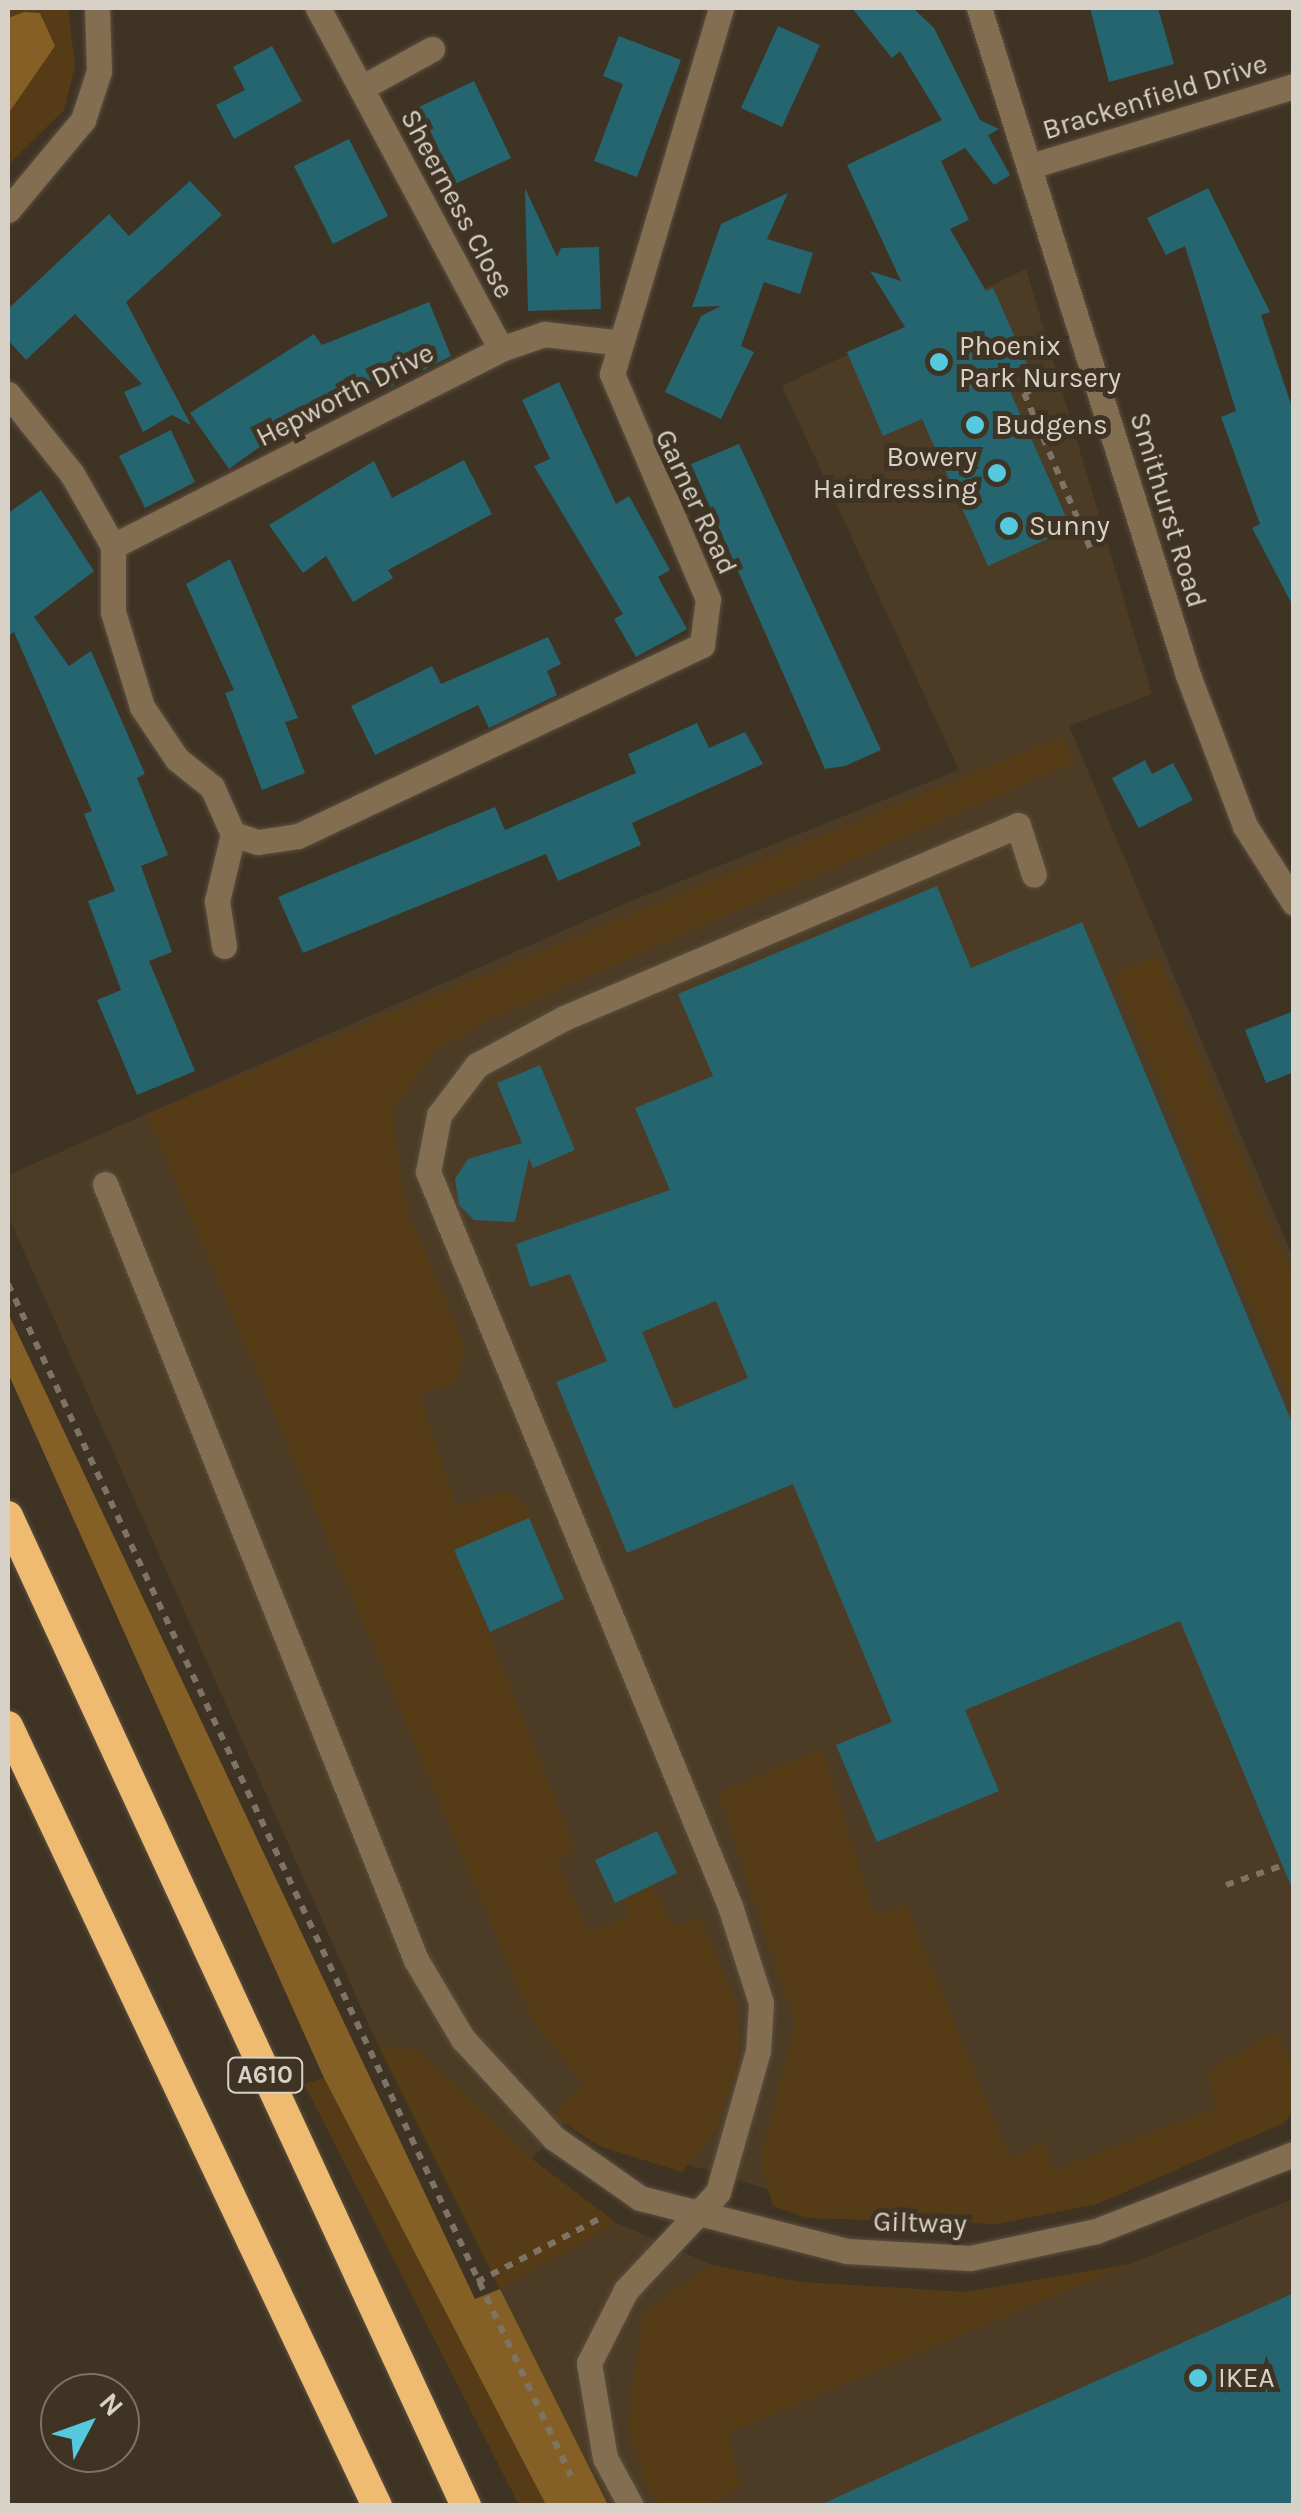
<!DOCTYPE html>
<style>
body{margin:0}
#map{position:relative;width:1301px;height:2513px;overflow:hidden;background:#3f3323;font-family:Karla,sans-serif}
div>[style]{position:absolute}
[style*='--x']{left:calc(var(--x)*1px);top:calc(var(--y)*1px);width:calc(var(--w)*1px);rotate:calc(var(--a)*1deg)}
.built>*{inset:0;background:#4c3c26}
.green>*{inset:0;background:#553c16}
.forest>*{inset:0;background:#856026}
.water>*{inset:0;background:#855f26}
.building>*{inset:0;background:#256570}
.path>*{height:6px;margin-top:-3px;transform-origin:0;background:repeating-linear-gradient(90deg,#7e7466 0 8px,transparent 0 16px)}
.roads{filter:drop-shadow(0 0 2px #5b4f41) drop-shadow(0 0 2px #5b4f41)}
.minor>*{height:25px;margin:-12.5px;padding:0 12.5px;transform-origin:12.5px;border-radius:12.5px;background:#836e51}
.highway>*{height:30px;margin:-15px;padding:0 15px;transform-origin:15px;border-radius:15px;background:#efbb70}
.dots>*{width:28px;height:28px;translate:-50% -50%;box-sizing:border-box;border:5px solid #3f3323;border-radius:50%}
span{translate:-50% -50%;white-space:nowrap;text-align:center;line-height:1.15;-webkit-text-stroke:10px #3f3323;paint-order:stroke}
.shield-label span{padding:2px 8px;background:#3f3323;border:2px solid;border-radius:8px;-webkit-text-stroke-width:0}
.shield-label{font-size:25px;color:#d8d1c7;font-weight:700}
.street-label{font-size:28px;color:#d8d1c7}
.poi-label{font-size:28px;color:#d8d1c7}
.left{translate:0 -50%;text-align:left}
.right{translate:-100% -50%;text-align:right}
.frame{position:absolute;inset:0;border:10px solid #d8d1c7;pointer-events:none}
.north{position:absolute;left:40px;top:2373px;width:100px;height:100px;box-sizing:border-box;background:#3f3323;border:2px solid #7c7265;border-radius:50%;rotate:49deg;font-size:28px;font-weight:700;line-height:40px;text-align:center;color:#d8d1c7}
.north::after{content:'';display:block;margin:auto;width:35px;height:45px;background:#55cadf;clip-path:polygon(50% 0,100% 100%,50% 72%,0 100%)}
</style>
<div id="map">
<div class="built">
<i style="clip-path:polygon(1026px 269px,1152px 694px,1069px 726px,1293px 1258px,1293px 2098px,1074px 2193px,841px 2212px,680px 2162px,595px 2089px,532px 2159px,421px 2052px,378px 2045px,8px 1216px,8px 1175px,626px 903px,959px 770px,782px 386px)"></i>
<i style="clip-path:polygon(1293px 2199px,1293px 2505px,608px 2505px,500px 2289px,617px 2223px,712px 2265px,800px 2282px,967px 2292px,1130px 2264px)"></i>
</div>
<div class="green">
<i style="clip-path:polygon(8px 8px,68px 8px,75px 66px,64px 110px,8px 165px)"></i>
<i style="clip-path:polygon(1063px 736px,1074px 762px,487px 1021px,435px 1051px,392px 1111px,405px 1205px,465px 1346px,456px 1383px,419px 1395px,457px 1507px,507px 1491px,535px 1516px,455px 1550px,576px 1851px,557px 1859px,589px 1933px,628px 1916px,624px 1899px,652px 1885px,674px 1926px,701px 1918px,738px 2009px,739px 2066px,713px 2136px,682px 2172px,599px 2146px,553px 2116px,582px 2083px,532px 2020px,147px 1114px)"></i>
<i style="clip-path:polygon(1158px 956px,1293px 1278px,1293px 1407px,1113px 974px)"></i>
<i style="clip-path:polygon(822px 1749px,875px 1916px,906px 1904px,1010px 2159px,1043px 2142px,1054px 2170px,1215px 2108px,1209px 2070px,1276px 2032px,1293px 2069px,1293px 2111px,1284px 2123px,1097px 2204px,998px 2224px,807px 2218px,773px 2206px,760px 2160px,795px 2024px,718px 1792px)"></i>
<i style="clip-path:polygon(378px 2045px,420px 2051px,532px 2159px,617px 2223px,500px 2289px)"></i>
<i style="clip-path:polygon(324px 2078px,546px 2505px,519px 2505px,304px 2084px)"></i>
<i style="clip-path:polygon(1130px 2264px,728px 2433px,741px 2487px,709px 2505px,659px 2505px,646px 2486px,628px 2423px,643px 2312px,712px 2265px,800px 2282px,967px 2292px)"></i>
</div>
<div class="forest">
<i style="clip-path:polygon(8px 1313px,475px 2299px,500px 2289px,608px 2505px,546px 2505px,324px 2078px,8px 1373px)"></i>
</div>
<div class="water">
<i style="clip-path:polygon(24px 12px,40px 13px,55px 46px,8px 114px,8px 18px)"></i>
</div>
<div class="building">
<i style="clip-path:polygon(852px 8px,913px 8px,934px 28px,980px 120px,999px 129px,988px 135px,1010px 175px,994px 185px,965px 148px,941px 161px,969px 220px,950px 229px,986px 291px,993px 288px,1030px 371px,1006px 382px,1071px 528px,988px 566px,922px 419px,883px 436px,847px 352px,905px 327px,870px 271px,901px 281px,847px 165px,942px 120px,900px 51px,892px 58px)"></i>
<i style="clip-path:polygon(1090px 8px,1158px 8px,1174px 64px,1109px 82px)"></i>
<i style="clip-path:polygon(778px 26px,820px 45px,782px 127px,741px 108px)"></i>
<i style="clip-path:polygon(619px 36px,681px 60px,637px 177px,594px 161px,623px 84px,603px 76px)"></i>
<i style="clip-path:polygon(272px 46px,302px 101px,234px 139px,216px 105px,245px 90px,233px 67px)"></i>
<i style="clip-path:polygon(474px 81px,511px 158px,455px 184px,419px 107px)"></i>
<i style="clip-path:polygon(349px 139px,388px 216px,333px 244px,294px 166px)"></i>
<i style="clip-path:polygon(190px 181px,222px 215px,126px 302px,191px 425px,172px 415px,143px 432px,124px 392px,142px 384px,75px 314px,26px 360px,8px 340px,8px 309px,109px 214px,129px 236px)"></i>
<i style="clip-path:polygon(525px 188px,557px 257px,561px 248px,599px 247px,601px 309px,528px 311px)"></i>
<i style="clip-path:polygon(1208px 188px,1270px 312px,1261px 315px,1294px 413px,1294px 608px,1252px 528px,1260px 524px,1221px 417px,1236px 411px,1185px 246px,1166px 255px,1147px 218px)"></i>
<i style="clip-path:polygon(788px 193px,767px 239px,813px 253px,800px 294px,764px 282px,741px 346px,754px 352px,721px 419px,665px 392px,701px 316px,721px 306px,692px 307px,721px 224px)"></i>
<i style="clip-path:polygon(429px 302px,451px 356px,387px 389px,381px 374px,318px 413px,315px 407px,229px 469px,190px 413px,314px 334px,322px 345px)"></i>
<i style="clip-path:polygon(559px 382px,616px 504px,629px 496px,670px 570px,658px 577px,687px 629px,636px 657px,614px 619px,623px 614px,534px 466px,550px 459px,522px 400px)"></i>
<i style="clip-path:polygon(171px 430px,195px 482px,145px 508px,119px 456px)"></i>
<i style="clip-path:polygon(739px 444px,881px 750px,845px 766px,825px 769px,691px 464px)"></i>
<i style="clip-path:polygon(464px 460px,492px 514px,388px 570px,393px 578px,353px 602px,326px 556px,303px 573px,269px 525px,374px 461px,392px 498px)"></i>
<i style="clip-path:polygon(41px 490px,94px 571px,34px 617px,69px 666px,91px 651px,145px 774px,137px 778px,168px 855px,141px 866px,172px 952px,149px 961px,195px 1071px,137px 1095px,97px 1000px,121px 990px,88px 901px,115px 891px,84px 814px,92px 811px,14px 632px,8px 636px,8px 513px)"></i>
<i style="clip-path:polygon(230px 559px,298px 718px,285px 722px,305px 773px,262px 790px,225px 693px,234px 690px,186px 584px)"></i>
<i style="clip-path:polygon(548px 637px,561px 664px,547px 671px,557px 695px,489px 728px,478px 705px,375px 755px,351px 706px,432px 666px,441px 684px)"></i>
<i style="clip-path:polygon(697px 723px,709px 748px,745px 732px,763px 764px,632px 823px,641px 845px,558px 881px,546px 854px,303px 953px,278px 897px,495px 807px,505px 830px,636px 773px,628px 754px)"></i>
<i style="clip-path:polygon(1145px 760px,1152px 774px,1173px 763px,1193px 800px,1139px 828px,1112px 778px)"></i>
<i style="clip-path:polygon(evenodd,937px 886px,971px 968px,1082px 922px,1294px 1427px,1294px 1893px,1180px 1621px,965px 1710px,999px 1791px,877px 1842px,836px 1745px,892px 1722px,793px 1484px,627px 1553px,556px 1382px,607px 1361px,570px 1274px,530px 1287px,516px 1244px,670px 1190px,635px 1108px,713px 1076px,678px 994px,937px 886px,716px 1301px,748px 1378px,674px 1409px,642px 1332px,716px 1301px)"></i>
<i style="clip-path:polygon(1294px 1011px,1294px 1072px,1266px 1083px,1245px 1030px)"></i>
<i style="clip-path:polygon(540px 1065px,575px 1150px,533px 1168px,529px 1158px,515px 1222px,474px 1220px,459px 1205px,455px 1179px,468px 1159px,522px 1143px,497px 1083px)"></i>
<i style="clip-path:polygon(529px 1518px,564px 1599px,490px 1632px,454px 1550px)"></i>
<i style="clip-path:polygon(657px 1831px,677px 1873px,615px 1903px,595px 1860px)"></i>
<i style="clip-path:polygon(1294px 2293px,1294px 2506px,818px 2506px,912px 2463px)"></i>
</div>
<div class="path">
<i style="--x:1060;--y:378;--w:39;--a:157"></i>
<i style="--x:1024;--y:393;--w:176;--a:66.9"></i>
<i style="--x:8;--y:1284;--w:1318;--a:64.72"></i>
<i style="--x:1226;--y:1885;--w:58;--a:-19.1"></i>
<i style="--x:477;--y:2282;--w:144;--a:-27.3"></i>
</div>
<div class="roads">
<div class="minor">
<i style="--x:318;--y:8;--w:387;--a:61.8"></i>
<i style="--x:979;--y:8;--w:699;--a:72.6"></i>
<i style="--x:1188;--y:675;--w:161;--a:69.3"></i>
<i style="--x:1245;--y:826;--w:91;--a:57.5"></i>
<i style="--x:361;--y:88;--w:81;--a:-28.8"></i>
<i style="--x:1034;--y:165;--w:272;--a:-16.9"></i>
<i style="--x:8;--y:210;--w:117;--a:-50.2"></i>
<i style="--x:83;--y:120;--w:52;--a:-71.9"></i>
<i style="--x:99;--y:71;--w:63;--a:-91.8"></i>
<i style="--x:8;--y:394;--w:102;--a:51.3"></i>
<i style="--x:72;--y:474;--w:83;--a:60.3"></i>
<i style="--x:113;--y:546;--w:66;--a:90"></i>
<i style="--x:113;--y:612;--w:99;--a:73"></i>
<i style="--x:142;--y:707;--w:63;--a:56.1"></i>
<i style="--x:177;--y:759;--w:45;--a:38.7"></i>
<i style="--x:212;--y:787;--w:51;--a:65.9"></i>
<i style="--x:113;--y:546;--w:435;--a:-26.9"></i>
<i style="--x:501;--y:349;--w:46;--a:-19.2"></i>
<i style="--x:544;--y:334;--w:70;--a:6.5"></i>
<i style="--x:233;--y:834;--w:26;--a:18"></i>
<i style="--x:258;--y:842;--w:40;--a:-8.5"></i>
<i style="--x:298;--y:836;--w:447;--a:-25.3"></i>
<i style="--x:702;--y:645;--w:46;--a:-82.6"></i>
<i style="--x:708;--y:599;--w:245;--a:-113.1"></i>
<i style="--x:612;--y:374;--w:382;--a:-73.4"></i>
<i style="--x:224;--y:946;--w:46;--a:-98.8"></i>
<i style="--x:217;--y:901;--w:69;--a:-76.6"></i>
<i style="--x:105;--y:1184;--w:836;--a:68.16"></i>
<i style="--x:416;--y:1960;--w:92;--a:59.3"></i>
<i style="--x:463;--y:2039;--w:134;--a:47.4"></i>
<i style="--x:554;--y:2138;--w:105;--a:34.9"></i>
<i style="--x:640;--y:2198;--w:214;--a:14.4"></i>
<i style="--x:847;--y:2251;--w:123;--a:3.3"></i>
<i style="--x:970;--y:2258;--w:129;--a:-12.1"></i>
<i style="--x:1096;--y:2231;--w:212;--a:-21.3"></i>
<i style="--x:631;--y:2506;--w:55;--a:-118.4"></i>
<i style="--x:605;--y:2458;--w:96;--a:-99.6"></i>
<i style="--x:589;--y:2363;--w:82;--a:-63.1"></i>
<i style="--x:626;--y:2290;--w:134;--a:-46.8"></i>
<i style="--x:718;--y:2192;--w:147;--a:-74.2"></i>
<i style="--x:758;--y:2051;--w:48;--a:-86.4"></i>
<i style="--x:761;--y:2003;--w:102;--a:-107.7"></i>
<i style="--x:730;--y:1906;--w:794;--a:-112.36"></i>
<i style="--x:428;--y:1172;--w:58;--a:-79.1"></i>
<i style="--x:439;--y:1115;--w:63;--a:-52.8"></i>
<i style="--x:477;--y:1065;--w:99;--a:-28.4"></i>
<i style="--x:564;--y:1018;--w:493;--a:-23"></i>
<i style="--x:1018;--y:825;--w:52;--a:72.3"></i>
</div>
<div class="highway">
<i style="--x:8;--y:1516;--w:1091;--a:65.17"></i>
<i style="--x:8;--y:1726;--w:863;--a:64.68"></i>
</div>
</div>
<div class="dots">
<i style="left:939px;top:362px;background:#55cadf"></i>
<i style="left:975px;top:425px;background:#55cadf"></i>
<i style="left:997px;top:473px;background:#55cadf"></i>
<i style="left:1009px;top:526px;background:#55cadf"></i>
<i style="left:1198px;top:2378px;background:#55cadf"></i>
</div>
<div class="shield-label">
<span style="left:265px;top:2075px">A610</span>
</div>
<div class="street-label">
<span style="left:1155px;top:97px;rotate:-17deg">Brackenfield Drive</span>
<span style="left:457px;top:204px;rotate:62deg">Sheerness Close</span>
<span style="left:345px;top:395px;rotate:-27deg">Hepworth Drive</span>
<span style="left:696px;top:502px;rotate:65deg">Garner Road</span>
<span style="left:1168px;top:510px;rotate:73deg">Smithurst Road</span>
<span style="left:920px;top:2223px;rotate:2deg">Giltway</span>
</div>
<div class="poi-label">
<span class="left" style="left:959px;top:362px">Phoenix<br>Park Nursery</span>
<span class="left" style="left:995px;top:425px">Budgens</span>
<span class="right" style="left:977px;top:473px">Bowery<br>Hairdressing</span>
<span class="left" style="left:1029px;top:526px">Sunny</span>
<span class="left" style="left:1218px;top:2378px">IKEA</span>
</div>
<div class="frame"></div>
<div class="north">N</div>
</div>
